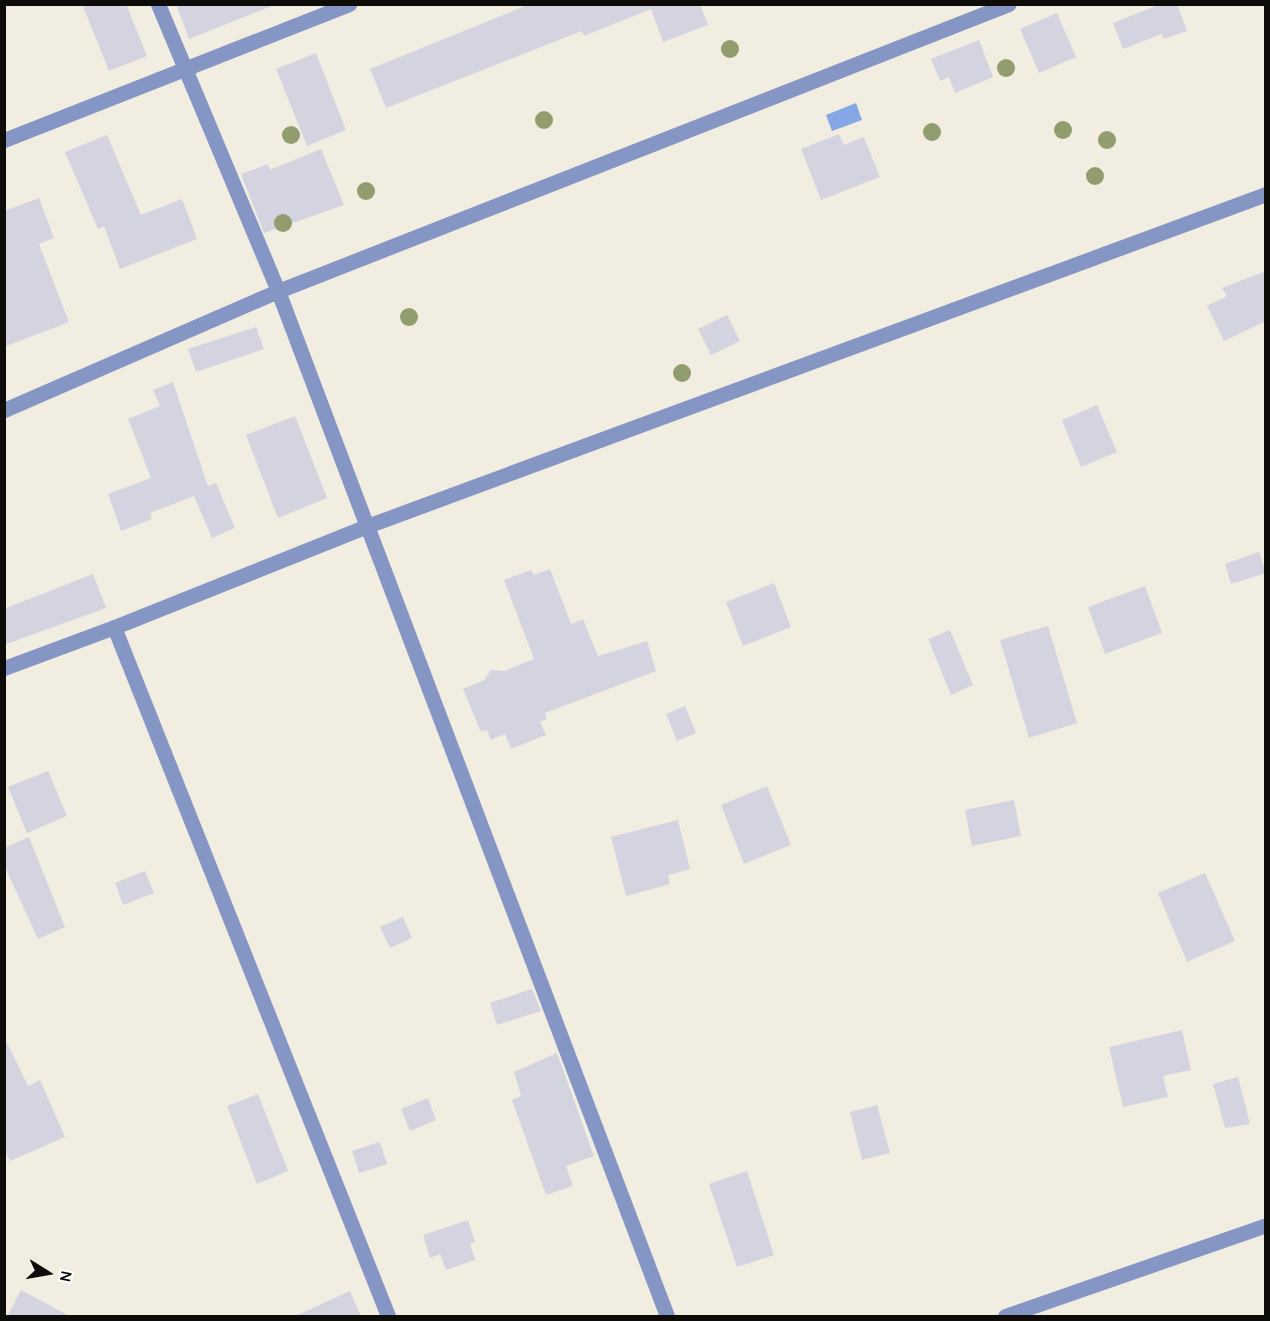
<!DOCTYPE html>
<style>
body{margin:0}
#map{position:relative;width:1270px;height:1321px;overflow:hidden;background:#f2ede1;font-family:Karla,sans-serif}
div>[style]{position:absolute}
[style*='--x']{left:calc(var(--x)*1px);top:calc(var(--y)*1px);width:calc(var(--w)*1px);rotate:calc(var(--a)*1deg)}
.water>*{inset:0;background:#85a7e5}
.building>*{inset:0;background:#d4d4e1}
.minor>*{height:15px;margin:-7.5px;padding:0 7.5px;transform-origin:7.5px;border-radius:7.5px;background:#8596c4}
.trees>*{width:18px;height:18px;margin:-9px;border-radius:50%;background:#929d6f}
span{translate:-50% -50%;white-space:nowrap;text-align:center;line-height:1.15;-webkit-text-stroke:4.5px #fff;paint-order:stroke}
.frame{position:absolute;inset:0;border:6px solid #0e0c09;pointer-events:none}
.north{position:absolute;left:18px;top:1243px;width:60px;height:60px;-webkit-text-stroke:4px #fff;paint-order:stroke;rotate:101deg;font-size:16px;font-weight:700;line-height:24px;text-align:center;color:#0e0c09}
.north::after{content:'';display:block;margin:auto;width:21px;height:27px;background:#0e0c09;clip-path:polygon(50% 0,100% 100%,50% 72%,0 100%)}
</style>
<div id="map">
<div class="water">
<i style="clip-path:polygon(856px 103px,862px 120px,832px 131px,826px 115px)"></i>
</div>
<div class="building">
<i style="clip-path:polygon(82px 4px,126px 4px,147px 56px,109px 71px)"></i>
<i style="clip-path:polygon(176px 4px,272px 4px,272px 6px,189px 39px)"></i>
<i style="clip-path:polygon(530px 4px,700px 4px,708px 25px,663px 42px,651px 9px,584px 36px,582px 31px,386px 108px,370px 69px)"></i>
<i style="clip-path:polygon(1161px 4px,1177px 4px,1187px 31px,1164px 39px,1162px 34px,1123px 49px,1113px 23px)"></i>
<i style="clip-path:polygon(1057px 13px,1076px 57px,1039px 73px,1020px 29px)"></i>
<i style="clip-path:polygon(979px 40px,993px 77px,955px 93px,949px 77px,940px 81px,931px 59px)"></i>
<i style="clip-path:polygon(316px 53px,346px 130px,307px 146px,276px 69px)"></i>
<i style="clip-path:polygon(839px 134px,844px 145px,864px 137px,880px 177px,821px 200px,801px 149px)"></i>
<i style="clip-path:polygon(107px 135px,141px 215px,182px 199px,197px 239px,120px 269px,104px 226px,98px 229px,65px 152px)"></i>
<i style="clip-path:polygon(321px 149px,344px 205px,264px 233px,241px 174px,268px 164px,270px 170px)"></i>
<i style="clip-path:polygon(39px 198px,54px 238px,39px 244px,69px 322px,4px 347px,4px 211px)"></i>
<i style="clip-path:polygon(1266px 271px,1266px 321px,1224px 341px,1207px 306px,1227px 296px,1222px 288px)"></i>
<i style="clip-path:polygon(727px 315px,740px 341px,711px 355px,698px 329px)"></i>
<i style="clip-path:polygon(256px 327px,264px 349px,196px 372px,188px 349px)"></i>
<i style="clip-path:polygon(173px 382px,208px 486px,216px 483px,235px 528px,212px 538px,194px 496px,150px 513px,152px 519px,121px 531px,108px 494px,151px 478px,128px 419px,160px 406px,153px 390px)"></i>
<i style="clip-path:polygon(1097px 405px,1117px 452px,1081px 467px,1062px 420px)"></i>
<i style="clip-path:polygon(295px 416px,327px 498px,278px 518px,246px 435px)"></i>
<i style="clip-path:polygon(1259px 552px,1266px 573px,1231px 584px,1225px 564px)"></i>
<i style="clip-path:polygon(550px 569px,571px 624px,583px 619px,598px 656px,647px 641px,656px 671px,545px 713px,547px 719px,540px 722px,546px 735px,511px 749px,505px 734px,491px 740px,487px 730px,481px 732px,463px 689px,484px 680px,491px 670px,504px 671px,534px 659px,504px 580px,531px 570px,534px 575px)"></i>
<i style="clip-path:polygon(93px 574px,106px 608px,4px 645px,4px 609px)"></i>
<i style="clip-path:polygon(774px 583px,791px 627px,743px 646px,726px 602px)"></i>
<i style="clip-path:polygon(1145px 586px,1162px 633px,1105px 654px,1088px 607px)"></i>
<i style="clip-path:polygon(1048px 626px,1077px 723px,1029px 738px,1000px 640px)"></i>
<i style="clip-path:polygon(950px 630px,973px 685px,951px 695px,928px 639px)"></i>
<i style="clip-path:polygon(685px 706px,696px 733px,677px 741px,666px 714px)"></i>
<i style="clip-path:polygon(48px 771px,67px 816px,27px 833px,8px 787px)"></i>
<i style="clip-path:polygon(767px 786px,791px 845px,744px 864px,721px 805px)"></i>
<i style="clip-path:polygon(1014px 800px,1021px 836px,972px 846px,965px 810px)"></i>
<i style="clip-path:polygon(678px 820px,690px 869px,668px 875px,670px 884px,626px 896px,611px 837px)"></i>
<i style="clip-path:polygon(29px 837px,65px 927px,38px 939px,4px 865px,4px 848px)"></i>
<i style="clip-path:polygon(145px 871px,154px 893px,123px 905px,115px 883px)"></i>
<i style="clip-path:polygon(1205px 873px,1235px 941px,1187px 962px,1158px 893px)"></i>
<i style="clip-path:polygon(403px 917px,412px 938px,390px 948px,380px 927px)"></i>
<i style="clip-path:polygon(532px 989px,541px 1011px,497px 1025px,490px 1003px)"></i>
<i style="clip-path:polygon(1182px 1030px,1191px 1070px,1163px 1076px,1168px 1097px,1123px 1107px,1109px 1047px)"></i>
<i style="clip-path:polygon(4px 1036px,28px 1086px,40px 1080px,65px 1137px,10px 1161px,4px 1148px)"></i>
<i style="clip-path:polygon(557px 1053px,594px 1156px,566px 1166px,573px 1186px,546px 1195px,512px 1100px,521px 1096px,514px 1072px)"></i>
<i style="clip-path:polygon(1238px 1077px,1250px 1124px,1225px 1128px,1213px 1084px)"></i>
<i style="clip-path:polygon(258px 1094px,288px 1171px,257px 1184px,227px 1106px)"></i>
<i style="clip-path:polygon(428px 1098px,436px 1120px,410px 1131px,401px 1109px)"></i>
<i style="clip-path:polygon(877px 1105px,890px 1153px,862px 1160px,850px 1112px)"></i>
<i style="clip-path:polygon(380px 1142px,387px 1164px,359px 1173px,352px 1151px)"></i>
<i style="clip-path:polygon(747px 1171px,774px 1255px,737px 1267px,709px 1184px)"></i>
<i style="clip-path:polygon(468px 1220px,475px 1242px,470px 1244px,475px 1260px,446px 1270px,440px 1254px,430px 1258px,423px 1235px)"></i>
<i style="clip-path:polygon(21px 1290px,71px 1317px,7px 1317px)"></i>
<i style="clip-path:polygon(350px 1291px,361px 1317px,293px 1317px)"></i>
</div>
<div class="minor">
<i style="--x:158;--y:4;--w:311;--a:67.3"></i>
<i style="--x:278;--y:291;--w:251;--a:69.3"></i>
<i style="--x:367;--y:526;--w:272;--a:158.2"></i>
<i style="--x:114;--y:627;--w:741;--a:68.31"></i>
<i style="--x:4;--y:140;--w:371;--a:-21.5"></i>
<i style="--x:4;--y:410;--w:299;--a:-23.5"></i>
<i style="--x:278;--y:291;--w:785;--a:-21.44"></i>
<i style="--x:4;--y:668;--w:117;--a:-20.4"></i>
<i style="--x:667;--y:1316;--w:845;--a:-110.79"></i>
<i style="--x:367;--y:526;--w:958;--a:-20.27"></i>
<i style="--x:1005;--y:1316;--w:276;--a:-19.2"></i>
</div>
<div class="trees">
<i style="left:730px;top:49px"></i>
<i style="left:1006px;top:68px"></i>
<i style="left:544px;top:120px"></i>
<i style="left:1063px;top:130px"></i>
<i style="left:932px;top:132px"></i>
<i style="left:291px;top:135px"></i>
<i style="left:1107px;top:140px"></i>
<i style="left:1095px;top:176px"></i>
<i style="left:366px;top:191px"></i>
<i style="left:283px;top:223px"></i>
<i style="left:409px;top:317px"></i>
<i style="left:682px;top:373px"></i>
</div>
<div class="frame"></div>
<div class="north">N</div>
</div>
